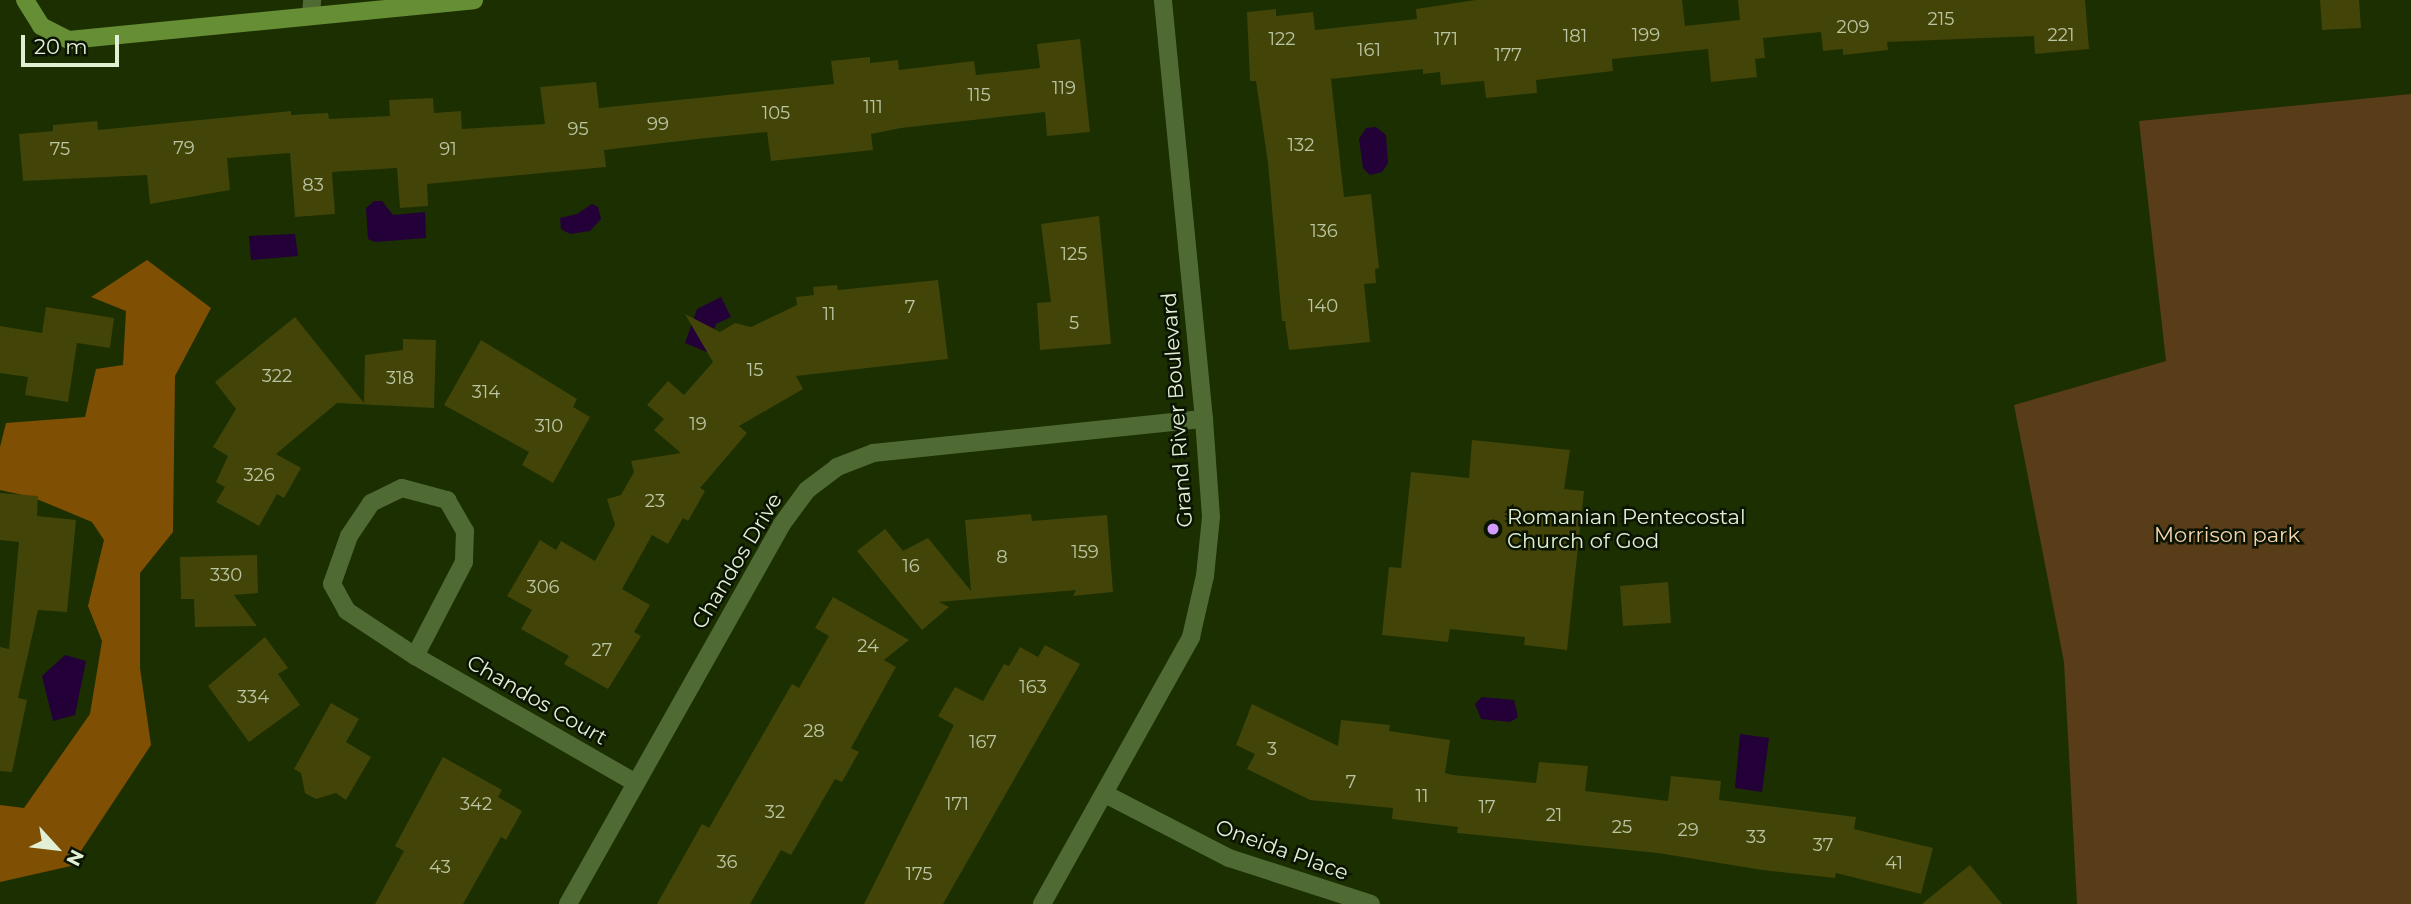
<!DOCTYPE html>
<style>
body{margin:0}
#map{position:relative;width:2411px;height:904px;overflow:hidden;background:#1b2f00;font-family:Montserrat,sans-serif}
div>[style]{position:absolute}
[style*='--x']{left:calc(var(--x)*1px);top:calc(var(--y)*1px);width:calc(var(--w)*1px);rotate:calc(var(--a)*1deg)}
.green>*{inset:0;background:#593c18}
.forest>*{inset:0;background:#7f5003}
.water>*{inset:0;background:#240038}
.building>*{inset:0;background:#434408}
.street>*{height:18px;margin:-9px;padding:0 9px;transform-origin:9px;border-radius:9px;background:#506a34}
.secondary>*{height:18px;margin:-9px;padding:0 9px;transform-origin:9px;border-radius:9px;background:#668e34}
.dots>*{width:19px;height:19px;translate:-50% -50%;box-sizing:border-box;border:4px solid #0b1403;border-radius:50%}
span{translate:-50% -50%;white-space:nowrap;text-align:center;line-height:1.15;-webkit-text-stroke:5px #0b1403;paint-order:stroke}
.number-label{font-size:18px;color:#bac5a2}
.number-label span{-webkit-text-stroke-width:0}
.street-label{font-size:21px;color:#e1f0d5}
.poi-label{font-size:21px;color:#e1f0d5}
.left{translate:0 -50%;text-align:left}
.park-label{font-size:21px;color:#f6d5af}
.north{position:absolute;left:21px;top:813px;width:70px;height:70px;-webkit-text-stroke:5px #0b1403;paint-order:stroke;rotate:117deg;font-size:19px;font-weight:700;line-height:28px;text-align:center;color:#e1f0d5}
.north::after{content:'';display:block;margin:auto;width:24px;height:32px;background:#e1f0d5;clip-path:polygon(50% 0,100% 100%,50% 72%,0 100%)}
.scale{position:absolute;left:21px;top:35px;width:98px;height:32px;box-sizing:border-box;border:4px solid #e1f0d5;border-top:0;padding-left:9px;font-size:21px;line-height:24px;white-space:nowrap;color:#e1f0d5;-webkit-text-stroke:5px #0b1403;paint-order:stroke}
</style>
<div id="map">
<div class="green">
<i style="clip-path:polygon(2411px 94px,2411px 904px,2077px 904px,2064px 662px,2014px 405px,2166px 361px,2139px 121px)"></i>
</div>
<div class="forest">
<i style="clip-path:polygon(147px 260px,211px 308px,175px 376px,173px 532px,140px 573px,140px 668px,151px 745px,71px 866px,0 882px,0 805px,24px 808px,90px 714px,102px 641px,88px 606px,104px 540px,92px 522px,32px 497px,0 490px,0 447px,6px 423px,85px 417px,96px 369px,123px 365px,126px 311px,91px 297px)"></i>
</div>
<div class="water">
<i style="clip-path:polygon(1376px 127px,1386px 135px,1388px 163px,1382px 172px,1370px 175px,1363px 168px,1359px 139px,1366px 128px)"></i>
<i style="clip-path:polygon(374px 201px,382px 201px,393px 215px,425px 212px,426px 238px,375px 242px,368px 239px,366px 208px)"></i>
<i style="clip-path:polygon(592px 204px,598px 207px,601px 219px,590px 231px,570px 234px,561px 229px,560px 218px,577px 214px)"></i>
<i style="clip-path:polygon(295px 234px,298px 256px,251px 260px,249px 236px)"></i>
<i style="clip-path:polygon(721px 297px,731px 317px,716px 324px,707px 352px,685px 343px,697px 309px)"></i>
<i style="clip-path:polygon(65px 655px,86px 661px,75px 715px,53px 721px,42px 676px)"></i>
<i style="clip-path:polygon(1482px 697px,1514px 700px,1518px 717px,1510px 722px,1481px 719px,1475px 704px)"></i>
<i style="clip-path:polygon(1740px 734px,1769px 738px,1762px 792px,1735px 788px)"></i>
</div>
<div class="building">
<i style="clip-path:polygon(1476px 0,1682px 0,1685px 26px,1740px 20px,1738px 0,2085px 0,2089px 49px,2035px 54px,2034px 36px,1887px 42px,1888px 50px,1843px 55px,1843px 49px,1823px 51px,1821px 32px,1763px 38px,1765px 58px,1755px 59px,1757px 77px,1711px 82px,1708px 49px,1612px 59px,1613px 71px,1536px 80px,1537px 93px,1486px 98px,1484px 81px,1441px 85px,1440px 72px,1423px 74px,1423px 69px,1331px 79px,1344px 197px,1371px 194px,1379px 268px,1375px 269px,1376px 283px,1364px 284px,1370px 342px,1289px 350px,1285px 321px,1282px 321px,1268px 163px,1256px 81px,1250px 81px,1247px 12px,1276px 9px,1276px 16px,1313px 12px,1315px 30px,1417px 19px,1416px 9px)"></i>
<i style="clip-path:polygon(2320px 0,2359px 0,2361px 28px,2322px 30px)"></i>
<i style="clip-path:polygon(1080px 39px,1090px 132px,1047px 136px,1045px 112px,901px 128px,871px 134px,873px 150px,771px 161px,767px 132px,706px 138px,604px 150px,606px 167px,427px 184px,428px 206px,400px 208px,397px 168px,332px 172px,335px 214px,295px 217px,290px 153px,227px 158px,230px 190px,150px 204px,147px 175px,23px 181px,19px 134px,53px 131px,53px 125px,97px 121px,98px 130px,291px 111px,291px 115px,328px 113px,329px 119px,390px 116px,389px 100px,433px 98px,434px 113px,461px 111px,462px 129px,545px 124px,540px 87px,596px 82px,599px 108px,834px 84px,831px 61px,870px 57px,870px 63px,898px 60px,899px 70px,974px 61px,976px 75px,1040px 68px,1037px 44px)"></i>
<i style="clip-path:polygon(1099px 216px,1111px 344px,1040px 350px,1037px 303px,1051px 302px,1041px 224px)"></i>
<i style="clip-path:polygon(938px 280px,948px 359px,796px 376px,803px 389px,739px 426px,747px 433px,700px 488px,705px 491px,688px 521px,683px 518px,668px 544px,652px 535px,622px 589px,650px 605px,634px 632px,641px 636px,608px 689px,564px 664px,569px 656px,521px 629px,532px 610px,507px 596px,540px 540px,556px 550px,561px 541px,595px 561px,615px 525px,607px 499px,621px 495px,634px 472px,631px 461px,681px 453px,654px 430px,664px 419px,647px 405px,668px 381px,684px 395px,713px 362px,685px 314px,720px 332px,735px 323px,751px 327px,797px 305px,796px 297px,814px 295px,813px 287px,837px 285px,838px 290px)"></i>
<i style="clip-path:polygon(46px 307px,114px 318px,110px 348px,77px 343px,68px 402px,25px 395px,28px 377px,0 373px,0 326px,42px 333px)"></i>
<i style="clip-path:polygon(295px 317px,364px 403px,365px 355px,403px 350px,403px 339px,436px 340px,434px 408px,337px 403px,276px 454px,301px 468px,284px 498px,277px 494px,259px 526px,216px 502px,225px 487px,216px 482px,228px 456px,213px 447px,236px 409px,215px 382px)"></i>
<i style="clip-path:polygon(481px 340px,577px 399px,573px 407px,590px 417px,553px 483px,522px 465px,529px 452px,444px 405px)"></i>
<i style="clip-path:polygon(1472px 440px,1570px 450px,1564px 489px,1584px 491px,1567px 650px,1524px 645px,1525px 637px,1450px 629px,1448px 642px,1382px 635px,1389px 567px,1401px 568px,1411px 472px,1469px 478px)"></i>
<i style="clip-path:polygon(0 493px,38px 496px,37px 516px,76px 520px,67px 612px,38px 610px,18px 698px,27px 700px,12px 772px,0 771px,0 647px,9px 649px,19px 542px,0 540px)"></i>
<i style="clip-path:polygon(1031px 514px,1032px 521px,1107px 515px,1113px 592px,1073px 596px,1076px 590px,939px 602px,949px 607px,922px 630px,857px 551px,885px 529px,903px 551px,928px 538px,971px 591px,965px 520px)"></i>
<i style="clip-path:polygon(257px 555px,258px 593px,234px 595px,257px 626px,195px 627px,194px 599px,181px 599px,180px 557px)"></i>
<i style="clip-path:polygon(1668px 582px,1671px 623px,1623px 626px,1620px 586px)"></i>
<i style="clip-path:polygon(833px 597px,909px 640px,884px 660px,896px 667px,851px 748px,859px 752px,842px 782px,835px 779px,791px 855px,781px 850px,750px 904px,657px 904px,702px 824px,709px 828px,792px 684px,799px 688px,829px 636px,815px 628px)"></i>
<i style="clip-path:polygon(265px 637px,288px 668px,278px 674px,300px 705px,249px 742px,208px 686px)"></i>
<i style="clip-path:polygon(1045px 645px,1080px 664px,943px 904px,864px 904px,954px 725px,938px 716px,955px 687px,983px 701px,1004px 664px,1009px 666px,1020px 647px,1038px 657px)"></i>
<i style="clip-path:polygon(331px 703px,359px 719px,346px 742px,371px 757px,346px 800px,336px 793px,316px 799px,305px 793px,301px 773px,294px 769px)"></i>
<i style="clip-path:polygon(1252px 704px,1338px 746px,1341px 720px,1390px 725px,1389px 731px,1450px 740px,1445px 773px,1453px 775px,1536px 783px,1539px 762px,1588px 766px,1585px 791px,1668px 801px,1671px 776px,1721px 781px,1719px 800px,1856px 817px,1854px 829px,1933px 848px,1921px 894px,1836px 873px,1835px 878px,1762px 870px,1658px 853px,1457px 833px,1458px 827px,1392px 819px,1393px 808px,1310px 800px,1247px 769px,1255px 754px,1236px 745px)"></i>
<i style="clip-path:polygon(443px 757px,502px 790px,498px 797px,522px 811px,506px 840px,501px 837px,463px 904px,375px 904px,404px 851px,395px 846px)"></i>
<i style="clip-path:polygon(1970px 865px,2002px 904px,1922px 904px,1950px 881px)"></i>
</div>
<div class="street">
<i style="--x:311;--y:16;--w:16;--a:-86"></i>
<i style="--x:402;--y:488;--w:47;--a:14.9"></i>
<i style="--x:447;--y:500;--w:36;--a:60"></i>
<i style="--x:465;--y:531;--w:31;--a:92"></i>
<i style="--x:464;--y:562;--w:106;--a:117.5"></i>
<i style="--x:415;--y:656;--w:82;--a:-146.5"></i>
<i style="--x:347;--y:611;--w:31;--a:-119"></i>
<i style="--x:332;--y:584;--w:51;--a:-70.5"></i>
<i style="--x:349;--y:536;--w:40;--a:-56"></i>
<i style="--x:371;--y:503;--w:34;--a:-26"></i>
<i style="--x:415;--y:656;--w:255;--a:29.9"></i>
<i style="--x:1105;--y:794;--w:140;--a:27.3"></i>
<i style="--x:1229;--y:858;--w:149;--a:17.9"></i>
<i style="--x:568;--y:904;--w:436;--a:-60.6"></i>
<i style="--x:782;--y:524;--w:42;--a:-53.7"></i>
<i style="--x:807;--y:490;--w:38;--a:-37"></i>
<i style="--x:837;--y:467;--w:39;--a:-21"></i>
<i style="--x:873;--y:453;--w:333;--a:-5.9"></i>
<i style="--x:1042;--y:904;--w:306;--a:-60.8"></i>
<i style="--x:1191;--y:637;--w:63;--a:-77.1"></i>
<i style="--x:1205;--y:576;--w:59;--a:-84.2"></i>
<i style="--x:1211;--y:517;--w:98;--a:-94.1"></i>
<i style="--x:1204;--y:419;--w:421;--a:-95.6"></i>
</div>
<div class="secondary">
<i style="--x:25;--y:0;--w:31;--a:58"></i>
<i style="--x:41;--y:26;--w:31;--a:27"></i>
<i style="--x:69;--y:40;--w:407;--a:-5.6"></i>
</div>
<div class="dots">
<i style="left:1493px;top:529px;background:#d39cfc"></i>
</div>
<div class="number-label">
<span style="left:1941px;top:19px">215</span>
<span style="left:1853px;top:27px">209</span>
<span style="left:1646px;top:35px">199</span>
<span style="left:2061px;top:35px">221</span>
<span style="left:1575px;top:36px">181</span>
<span style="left:1282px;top:39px">122</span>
<span style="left:1446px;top:39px">171</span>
<span style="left:1369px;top:50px">161</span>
<span style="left:1508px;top:55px">177</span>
<span style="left:1064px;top:88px">119</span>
<span style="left:979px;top:95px">115</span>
<span style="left:873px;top:107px">111</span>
<span style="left:776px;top:113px">105</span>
<span style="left:658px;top:124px">99</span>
<span style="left:578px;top:129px">95</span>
<span style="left:1301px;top:145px">132</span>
<span style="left:184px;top:148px">79</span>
<span style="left:60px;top:149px">75</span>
<span style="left:448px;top:149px">91</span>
<span style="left:313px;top:185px">83</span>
<span style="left:1324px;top:231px">136</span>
<span style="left:1074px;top:254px">125</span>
<span style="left:1323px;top:306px">140</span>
<span style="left:910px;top:307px">7</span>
<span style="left:829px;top:314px">11</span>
<span style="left:1074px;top:323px">5</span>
<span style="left:755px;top:370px">15</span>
<span style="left:277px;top:376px">322</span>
<span style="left:400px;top:378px">318</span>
<span style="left:486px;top:392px">314</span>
<span style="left:698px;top:424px">19</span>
<span style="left:549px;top:426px">310</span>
<span style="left:259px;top:475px">326</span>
<span style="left:655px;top:501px">23</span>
<span style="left:1085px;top:552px">159</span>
<span style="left:1002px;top:557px">8</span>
<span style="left:911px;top:566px">16</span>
<span style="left:226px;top:575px">330</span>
<span style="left:543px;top:587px">306</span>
<span style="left:868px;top:646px">24</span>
<span style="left:602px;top:650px">27</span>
<span style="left:1033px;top:687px">163</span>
<span style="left:253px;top:697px">334</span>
<span style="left:814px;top:731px">28</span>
<span style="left:983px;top:742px">167</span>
<span style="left:1272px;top:749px">3</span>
<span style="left:1351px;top:782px">7</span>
<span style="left:1422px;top:796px">11</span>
<span style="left:476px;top:804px">342</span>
<span style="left:957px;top:804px">171</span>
<span style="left:1487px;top:807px">17</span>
<span style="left:775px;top:812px">32</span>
<span style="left:1554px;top:815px">21</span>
<span style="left:1622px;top:827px">25</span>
<span style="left:1688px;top:830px">29</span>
<span style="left:1756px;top:837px">33</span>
<span style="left:1823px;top:845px">37</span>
<span style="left:727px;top:862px">36</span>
<span style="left:1894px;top:863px">41</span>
<span style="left:440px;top:867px">43</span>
<span style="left:919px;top:874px">175</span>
</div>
<div class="street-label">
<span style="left:1177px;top:410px;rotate:-94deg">Grand River Boulevard</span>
<span style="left:737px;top:561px;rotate:-59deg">Chandos Drive</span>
<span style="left:537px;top:700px;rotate:30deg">Chandos Court</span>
<span style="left:1282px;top:850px;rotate:20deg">Oneida Place</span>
</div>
<div class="poi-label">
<span class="left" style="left:1507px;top:529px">Romanian Pentecostal<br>Church of God</span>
</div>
<div class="park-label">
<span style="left:2227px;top:535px">Morrison park</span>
</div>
<div class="north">N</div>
<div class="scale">20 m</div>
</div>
